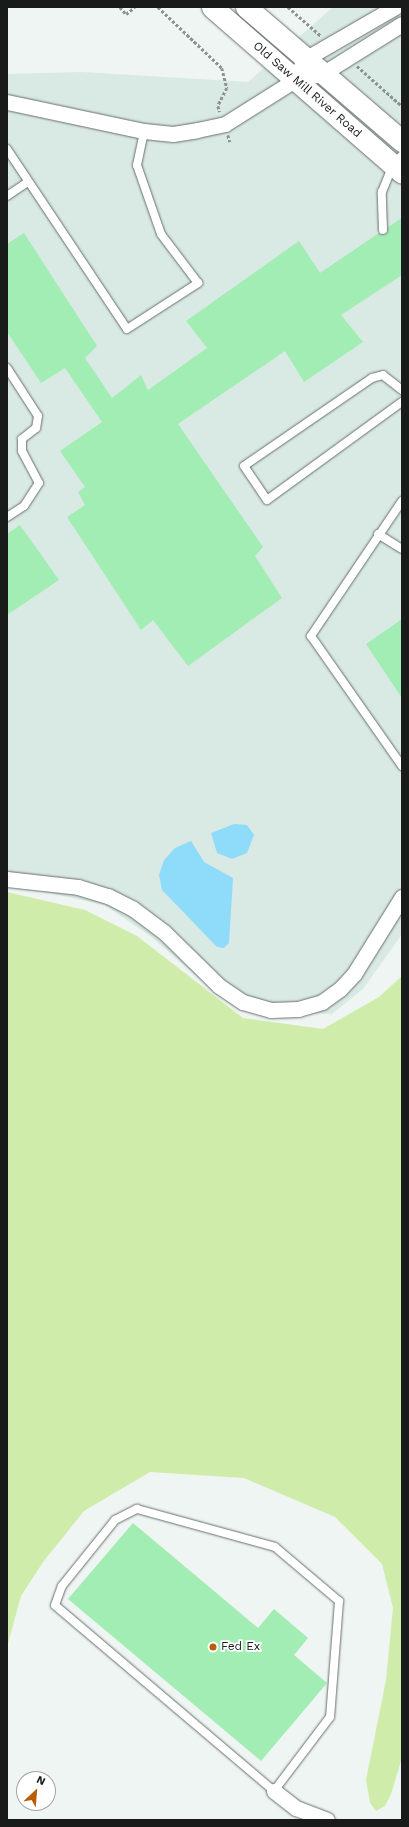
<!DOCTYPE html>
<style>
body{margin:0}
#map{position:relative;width:409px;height:1827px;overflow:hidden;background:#eef5f3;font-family:"Work Sans",sans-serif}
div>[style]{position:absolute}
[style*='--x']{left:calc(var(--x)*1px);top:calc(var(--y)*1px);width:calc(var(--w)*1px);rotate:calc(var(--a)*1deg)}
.built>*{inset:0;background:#d9e9e4}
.green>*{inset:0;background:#d0ecaa}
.water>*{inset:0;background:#8edcfa}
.building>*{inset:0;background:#a1edb3}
.path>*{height:2.5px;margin-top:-1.25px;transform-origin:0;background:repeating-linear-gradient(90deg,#8e9291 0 3px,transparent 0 5px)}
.roads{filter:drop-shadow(0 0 1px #696f6d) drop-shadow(0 0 1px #696f6d)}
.lane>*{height:8px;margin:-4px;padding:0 4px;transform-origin:4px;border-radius:4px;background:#fff}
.street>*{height:15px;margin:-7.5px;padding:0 7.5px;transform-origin:7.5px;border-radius:7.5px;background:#fff}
.secondary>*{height:21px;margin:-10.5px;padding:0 10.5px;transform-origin:10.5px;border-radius:10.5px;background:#fff}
.dots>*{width:11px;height:11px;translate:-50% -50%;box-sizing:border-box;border:2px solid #fff;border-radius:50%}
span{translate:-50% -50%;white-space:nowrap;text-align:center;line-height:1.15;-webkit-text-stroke:3.5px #fff;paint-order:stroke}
.street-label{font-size:12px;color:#191b1b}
.poi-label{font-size:12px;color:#191b1b}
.left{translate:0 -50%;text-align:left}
.frame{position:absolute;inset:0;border:8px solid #191b1b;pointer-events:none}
.north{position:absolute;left:16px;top:1771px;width:40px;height:40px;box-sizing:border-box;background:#fff;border:1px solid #a3a4a4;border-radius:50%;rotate:26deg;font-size:11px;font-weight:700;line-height:16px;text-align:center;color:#191b1b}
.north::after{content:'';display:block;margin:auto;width:14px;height:18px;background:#b95c09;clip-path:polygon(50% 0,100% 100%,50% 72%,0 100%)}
</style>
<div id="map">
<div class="built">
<i style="clip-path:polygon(333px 7px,402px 7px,402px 934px,363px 989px,332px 1014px,251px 1012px,204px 982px,150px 936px,105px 905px,7px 884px,7px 74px,82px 72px,248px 82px)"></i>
</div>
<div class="green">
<i style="clip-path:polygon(7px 892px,85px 910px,137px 936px,243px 1018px,323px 1029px,379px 997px,402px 976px,402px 1758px,391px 1794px,385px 1806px,376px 1811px,370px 1803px,366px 1780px,386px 1680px,393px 1608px,382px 1564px,335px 1517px,244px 1478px,150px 1472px,84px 1511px,43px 1562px,21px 1596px,7px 1647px)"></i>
</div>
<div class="water">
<i style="clip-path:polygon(234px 824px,247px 825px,254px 835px,247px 853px,232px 859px,217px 853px,211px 833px)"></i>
<i style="clip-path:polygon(191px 841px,204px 862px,233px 878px,229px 943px,224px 948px,217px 947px,162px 890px,159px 875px,164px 860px,175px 848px)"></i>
</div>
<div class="building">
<i style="clip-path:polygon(402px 218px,402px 275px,341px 315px,363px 342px,304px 382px,285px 351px,178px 424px,263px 547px,255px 556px,282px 598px,188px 666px,153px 620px,141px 630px,67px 517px,85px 505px,78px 492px,85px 487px,60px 451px,102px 422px,65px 368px,41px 383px,7px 332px,7px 244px,24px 233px,97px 346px,85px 358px,112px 398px,141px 375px,148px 390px,207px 348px,186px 321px,299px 241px,320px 273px,379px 233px,386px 234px,388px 227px)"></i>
<i style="clip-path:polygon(20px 525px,59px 580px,7px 615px,7px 534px)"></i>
<i style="clip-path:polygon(402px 619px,402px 698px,366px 644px)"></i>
<i style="clip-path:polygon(133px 1523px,258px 1628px,274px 1609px,308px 1638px,294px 1655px,327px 1683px,261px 1761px,68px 1599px)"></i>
</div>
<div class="path">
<i style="--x:120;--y:7;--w:9;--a:49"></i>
<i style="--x:126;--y:14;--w:11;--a:-38"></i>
<i style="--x:158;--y:7;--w:88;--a:43.6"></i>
<i style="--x:222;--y:68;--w:21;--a:76"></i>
<i style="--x:227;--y:88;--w:20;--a:117"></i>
<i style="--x:218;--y:106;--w:6;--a:72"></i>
<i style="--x:288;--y:7;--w:44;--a:41.3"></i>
<i style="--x:357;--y:66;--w:60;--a:41.6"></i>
<i style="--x:228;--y:135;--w:7;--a:74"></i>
</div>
<div class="roads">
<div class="lane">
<i style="--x:7;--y:149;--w:216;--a:56.3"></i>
<i style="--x:127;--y:329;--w:85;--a:-32.9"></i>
<i style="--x:198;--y:283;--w:61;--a:-127.1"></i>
<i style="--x:161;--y:234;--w:73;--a:-109.2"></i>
<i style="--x:137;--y:165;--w:35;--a:-78"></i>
<i style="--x:7;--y:196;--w:25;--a:-34"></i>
<i style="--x:383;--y:230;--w:38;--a:-92"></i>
<i style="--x:382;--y:192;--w:29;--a:-68"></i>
<i style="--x:393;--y:165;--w:13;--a:-48"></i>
<i style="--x:7;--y:368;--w:57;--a:57.1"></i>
<i style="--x:38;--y:416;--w:12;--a:99"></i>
<i style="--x:36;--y:428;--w:18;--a:142"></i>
<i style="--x:22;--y:439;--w:12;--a:90"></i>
<i style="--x:22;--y:451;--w:36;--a:62"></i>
<i style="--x:39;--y:483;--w:27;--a:123"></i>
<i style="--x:24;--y:506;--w:20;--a:147"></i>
<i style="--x:402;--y:390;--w:24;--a:-142"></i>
<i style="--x:383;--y:375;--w:11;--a:165"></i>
<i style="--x:372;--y:378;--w:155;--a:145.5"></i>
<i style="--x:244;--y:466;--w:41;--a:55.9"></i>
<i style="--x:267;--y:500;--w:167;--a:-36"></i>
<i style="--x:402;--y:501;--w:163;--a:124"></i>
<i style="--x:311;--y:636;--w:159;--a:55"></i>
<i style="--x:378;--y:534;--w:28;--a:32"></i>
<i style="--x:137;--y:1509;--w:143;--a:15.4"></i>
<i style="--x:275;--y:1547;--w:84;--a:40.2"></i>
<i style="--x:339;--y:1601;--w:116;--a:94.4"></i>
<i style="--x:330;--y:1717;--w:93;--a:127.1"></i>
<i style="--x:274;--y:1791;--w:287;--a:-139.7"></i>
<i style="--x:55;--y:1605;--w:20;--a:-70"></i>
<i style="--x:62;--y:1586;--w:85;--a:-51.2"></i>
<i style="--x:115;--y:1520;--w:25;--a:-27"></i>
</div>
<div class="street">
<i style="--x:301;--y:66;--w:8;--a:-60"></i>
<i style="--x:305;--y:59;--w:104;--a:-30"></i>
<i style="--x:7;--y:102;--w:140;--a:12"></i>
<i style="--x:144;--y:131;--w:29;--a:6"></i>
<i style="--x:173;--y:134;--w:24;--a:-9"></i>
<i style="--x:197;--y:130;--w:29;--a:-12"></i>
<i style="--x:225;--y:124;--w:83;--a:-32.2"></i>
<i style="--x:295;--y:80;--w:28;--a:-13"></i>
<i style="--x:322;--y:74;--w:94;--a:-32"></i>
<i style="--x:7;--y:879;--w:71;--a:6.4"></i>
<i style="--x:78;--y:887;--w:31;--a:17"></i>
<i style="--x:108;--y:896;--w:27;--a:27"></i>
<i style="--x:132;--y:908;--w:40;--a:37"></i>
<i style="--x:164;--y:932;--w:77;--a:44.5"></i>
<i style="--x:219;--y:986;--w:29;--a:34"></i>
<i style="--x:243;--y:1002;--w:29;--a:16"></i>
<i style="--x:271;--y:1010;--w:27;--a:-2"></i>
<i style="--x:298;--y:1009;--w:25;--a:-16"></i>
<i style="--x:322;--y:1002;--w:22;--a:-36"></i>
<i style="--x:340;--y:989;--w:21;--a:-47"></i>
<i style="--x:354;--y:974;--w:91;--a:-58.1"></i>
<i style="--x:274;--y:1791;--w:28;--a:38"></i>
<i style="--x:296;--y:1808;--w:33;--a:21"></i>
</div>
<div class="secondary">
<i style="--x:212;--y:7;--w:252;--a:41.1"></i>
<i style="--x:246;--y:7;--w:206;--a:40.7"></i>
</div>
</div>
<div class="dots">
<i style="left:213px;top:1647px;background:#b95c09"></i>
</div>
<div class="street-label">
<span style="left:307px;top:90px;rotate:41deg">Old Saw Mill River Road</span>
</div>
<div class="poi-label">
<span class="left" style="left:221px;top:1647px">Fed Ex</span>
</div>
<div class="frame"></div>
<div class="north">N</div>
</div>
